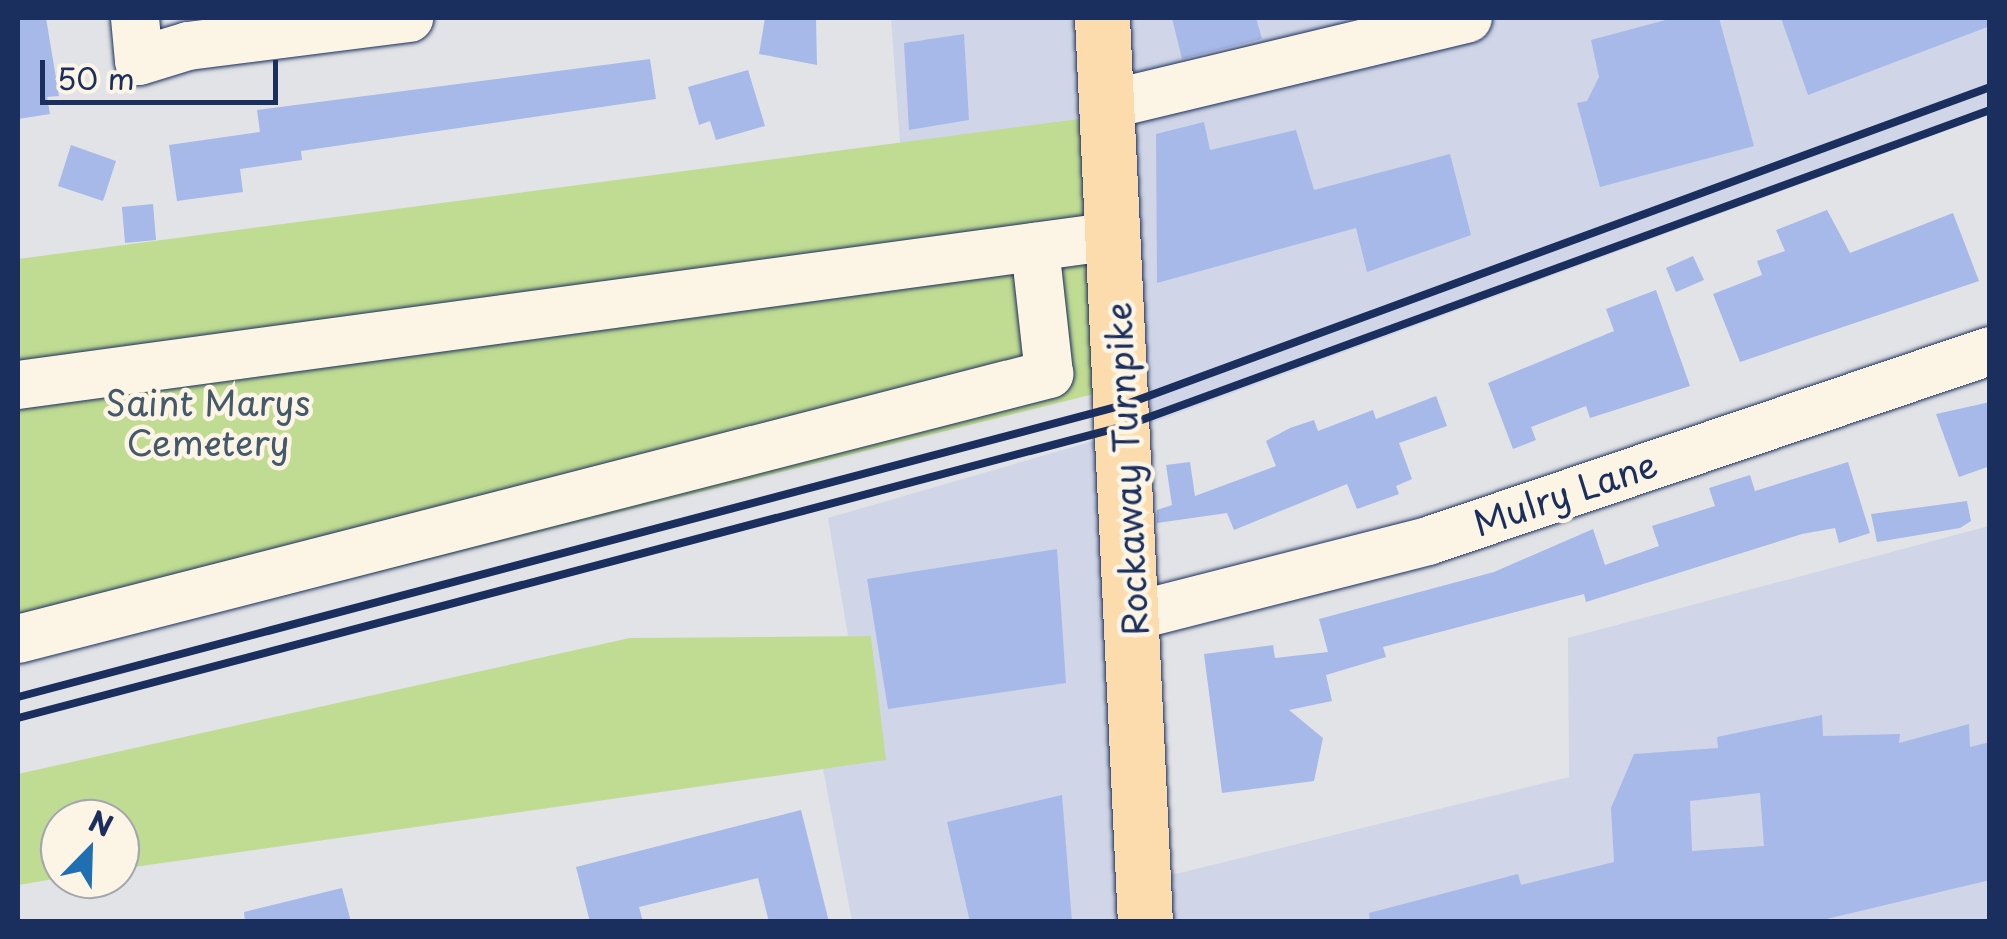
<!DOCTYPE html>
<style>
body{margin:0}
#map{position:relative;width:2007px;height:939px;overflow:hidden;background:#e2e3e6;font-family:"Playpen Sans",sans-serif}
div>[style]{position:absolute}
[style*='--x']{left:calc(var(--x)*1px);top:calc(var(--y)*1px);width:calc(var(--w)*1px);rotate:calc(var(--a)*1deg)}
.built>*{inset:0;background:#d0d6e7}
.green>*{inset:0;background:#c0db92}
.building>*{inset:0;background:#a6b9e8}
.roads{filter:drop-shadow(0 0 2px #1b2f5e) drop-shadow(0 0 2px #1b2f5e)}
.minor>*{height:48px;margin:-24px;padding:0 24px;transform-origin:24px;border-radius:24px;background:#fcf5e5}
.major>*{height:55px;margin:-27.5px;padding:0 27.5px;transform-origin:27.5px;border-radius:27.5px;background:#fcdcac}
.rail>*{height:8px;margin:-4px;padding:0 4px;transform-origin:4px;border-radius:4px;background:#1b2f5e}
span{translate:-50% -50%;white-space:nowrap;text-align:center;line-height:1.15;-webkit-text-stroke:9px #fcf5e5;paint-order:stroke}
.park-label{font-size:35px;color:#445a6b}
.street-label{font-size:35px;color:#1b2f5e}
.frame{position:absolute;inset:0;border:20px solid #1b2f5e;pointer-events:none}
.north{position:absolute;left:40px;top:799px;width:100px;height:100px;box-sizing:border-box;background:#fcf5e5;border:2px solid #a2a6af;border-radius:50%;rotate:23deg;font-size:28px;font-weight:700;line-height:40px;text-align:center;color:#1b2f5e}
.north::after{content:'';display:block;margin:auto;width:35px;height:45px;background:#1f6fb2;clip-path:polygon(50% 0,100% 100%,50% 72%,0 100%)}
.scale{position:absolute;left:40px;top:60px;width:238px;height:45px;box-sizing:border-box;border:5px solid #1b2f5e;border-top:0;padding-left:12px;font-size:30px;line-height:35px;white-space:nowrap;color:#1b2f5e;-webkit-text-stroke:8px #fcf5e5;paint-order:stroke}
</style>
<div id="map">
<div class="built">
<i style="clip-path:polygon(891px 18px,1989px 18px,1989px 115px,1127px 432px,1143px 882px,1569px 777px,1568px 638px,1989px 526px,1989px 921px,852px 921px,823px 769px,885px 760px,871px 636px,848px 636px,828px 518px,1097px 440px,1086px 119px,900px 143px)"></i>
</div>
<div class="green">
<i style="clip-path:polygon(1087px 118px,1094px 394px,18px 662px,18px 259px)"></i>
<i style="clip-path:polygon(871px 636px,886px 760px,120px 869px,120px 819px,60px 819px,60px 878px,18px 885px,18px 774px,630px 638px)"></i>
</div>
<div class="building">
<i style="clip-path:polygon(18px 18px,46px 18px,59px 96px,47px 97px,50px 114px,18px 119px)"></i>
<i style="clip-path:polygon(765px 18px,816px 18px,817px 65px,759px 54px)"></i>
<i style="clip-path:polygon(1172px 18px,1256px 18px,1262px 39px,1182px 59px)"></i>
<i style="clip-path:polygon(1673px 18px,1719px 18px,1754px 146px,1600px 187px,1577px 103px,1587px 101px,1599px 77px,1591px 40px)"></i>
<i style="clip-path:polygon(1781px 18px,1990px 18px,1990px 26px,1808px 95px)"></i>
<i style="clip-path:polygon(964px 34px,969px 120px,909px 130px,904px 43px)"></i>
<i style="clip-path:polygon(650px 59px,656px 99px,301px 151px,302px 160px,240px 169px,243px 192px,177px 201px,169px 145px,260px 132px,257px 110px)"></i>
<i style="clip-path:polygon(748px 70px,765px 126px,716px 140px,710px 121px,699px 125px,688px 87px)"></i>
<i style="clip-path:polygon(1204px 122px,1210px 150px,1296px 130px,1314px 190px,1450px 154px,1471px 235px,1367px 272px,1356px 228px,1157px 283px,1156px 134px)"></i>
<i style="clip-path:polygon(71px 145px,116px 161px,103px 201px,58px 186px)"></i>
<i style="clip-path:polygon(153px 204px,156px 240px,125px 243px,122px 207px)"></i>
<i style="clip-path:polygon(1827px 210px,1850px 253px,1953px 213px,1979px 281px,1740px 362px,1713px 294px,1762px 275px,1757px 261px,1785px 251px,1776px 230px)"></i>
<i style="clip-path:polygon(1693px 256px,1704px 280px,1676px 292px,1666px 268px)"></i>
<i style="clip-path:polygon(1656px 290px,1690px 386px,1590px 418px,1586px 406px,1531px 427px,1536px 440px,1513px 449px,1488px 383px,1614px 331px,1606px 309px)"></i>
<i style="clip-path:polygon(1436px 396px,1447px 426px,1399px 443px,1412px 479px,1396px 486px,1399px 494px,1357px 509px,1347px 484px,1234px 530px,1227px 513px,1157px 523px,1157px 510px,1172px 505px,1166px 465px,1190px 462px,1195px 496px,1276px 466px,1266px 441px,1290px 428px,1314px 420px,1318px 431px,1373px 410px,1376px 419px)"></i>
<i style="clip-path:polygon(1990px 402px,1990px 466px,1959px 477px,1936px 414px)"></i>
<i style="clip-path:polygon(1848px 462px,1870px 533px,1839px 543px,1835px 528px,1802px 534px,1586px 602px,1584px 594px,1383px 647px,1386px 657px,1326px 675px,1332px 701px,1289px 710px,1323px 738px,1314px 781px,1222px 793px,1204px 654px,1273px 645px,1275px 658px,1328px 652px,1319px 619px,1494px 572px,1593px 529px,1605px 565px,1659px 546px,1652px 526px,1715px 506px,1709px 488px,1750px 475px,1755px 491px)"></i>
<i style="clip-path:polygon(1967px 501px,1971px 521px,1960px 528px,1877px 542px,1871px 514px)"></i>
<i style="clip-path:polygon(1057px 549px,1066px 683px,888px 709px,867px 579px)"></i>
<i style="clip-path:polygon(evenodd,1822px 715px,1823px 736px,1900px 734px,1899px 743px,1969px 724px,1970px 747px,1990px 742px,1990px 880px,1814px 922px,1370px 922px,1369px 913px,1518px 874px,1521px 885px,1614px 862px,1611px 808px,1634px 754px,1718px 748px,1717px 737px,1822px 715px,1760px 793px,1764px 846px,1692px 851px,1690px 801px,1760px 793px)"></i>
<i style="clip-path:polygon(1062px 795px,1072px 922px,970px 922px,947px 822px)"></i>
<i style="clip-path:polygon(801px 810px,829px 922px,769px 922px,758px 878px,639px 907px,643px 922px,590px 922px,576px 867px)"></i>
<i style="clip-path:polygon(342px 888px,351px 922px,245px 922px,244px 912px)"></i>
</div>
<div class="roads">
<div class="minor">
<i style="--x:135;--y:18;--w:43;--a:84.7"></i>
<i style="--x:139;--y:61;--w:51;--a:-17"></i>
<i style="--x:188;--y:46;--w:223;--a:-7.2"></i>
<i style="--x:1107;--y:105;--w:371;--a:-13.5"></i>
<i style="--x:18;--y:385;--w:1106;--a:-7.74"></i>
<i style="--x:1134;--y:616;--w:303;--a:-14.3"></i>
<i style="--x:1428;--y:541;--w:593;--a:-18.68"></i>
<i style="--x:18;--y:639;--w:1065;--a:-14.41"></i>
<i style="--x:1049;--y:374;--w:128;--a:-96.3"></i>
</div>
<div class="major">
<i style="--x:1102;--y:18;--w:905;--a:87.28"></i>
</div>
</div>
<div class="rail">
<i style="--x:18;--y:697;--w:1144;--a:-14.79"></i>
<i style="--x:1124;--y:405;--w:923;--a:-20.16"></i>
<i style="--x:18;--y:718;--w:1145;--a:-14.78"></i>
<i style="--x:1125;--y:426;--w:921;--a:-20.07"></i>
</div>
<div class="park-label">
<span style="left:208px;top:422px">Saint Marys<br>Cemetery</span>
</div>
<div class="street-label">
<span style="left:1126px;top:469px;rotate:-93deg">Rockaway Turnpike</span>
<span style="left:1565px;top:493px;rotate:-19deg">Mulry Lane</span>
</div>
<div class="frame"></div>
<div class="north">N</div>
<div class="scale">50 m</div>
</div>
